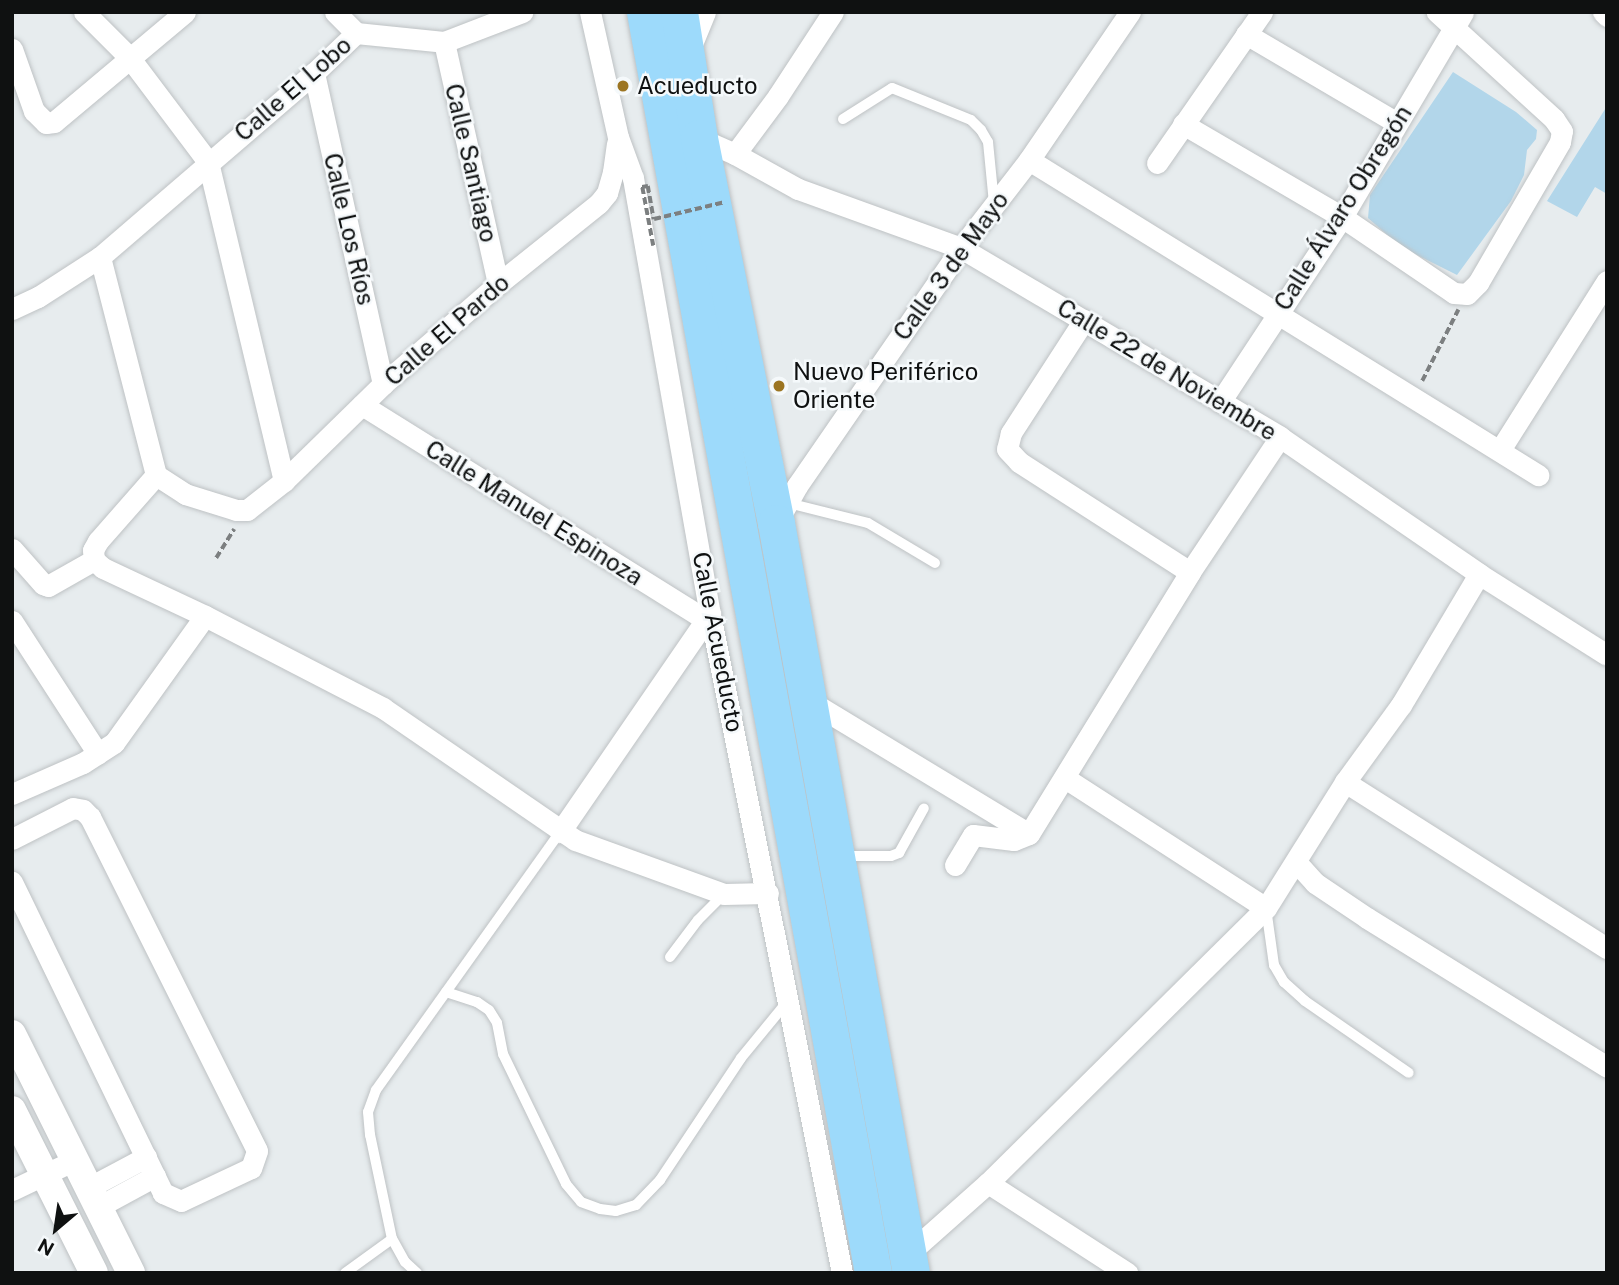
<!DOCTYPE html>
<meta charset="utf-8">
<style>
body{margin:0}
#map{position:relative;width:1619px;height:1285px;overflow:hidden;background:#e7ecee;font-family:"Public Sans",sans-serif}
div>[style]{position:absolute}
[style*='--x']{left:calc(var(--x)*1px);top:calc(var(--y)*1px);width:calc(var(--w)*1px);rotate:calc(var(--a)*1deg)}
.green>*{inset:0;background:#b2d6ea}
.path>*{height:3.5px;margin-top:-1.75px;transform-origin:0;background:repeating-linear-gradient(90deg,#7c7f80 0 7px,transparent 0 10.5px)}
.roads{filter:drop-shadow(0 0 2px #bec2c4) drop-shadow(0 0 2px #bec2c4)}
.lane>*{height:10px;margin:-5px;padding:0 5px;transform-origin:5px;border-radius:5px;background:#fff}
.street>*{height:21px;margin:-10.5px;padding:0 10.5px;transform-origin:10.5px;border-radius:10.5px;background:#fff}
.secondary>*{height:28px;margin:-14px;padding:0 14px;transform-origin:14px;border-radius:14px;background:#fff}
.highway>*{height:37px;margin:-18.5px;padding:0 18.5px;transform-origin:18.5px;border-radius:18.5px;background:#9ddafb}
.path-bridge>*{height:3.5px;margin-top:-1.75px;transform-origin:0;background:repeating-linear-gradient(90deg,#7c7f80 0 7px,transparent 0 10.5px)}
.dots>*{width:19px;height:19px;translate:-50% -50%;box-sizing:border-box;border:4px solid #f5f9fb;border-radius:50%}
span{translate:-50% -50%;white-space:nowrap;text-align:center;line-height:1.15;-webkit-text-stroke:5px #f5f9fb;paint-order:stroke}
.poi-label{font-size:24px;color:#0f1111}
.left{translate:0 -50%;text-align:left}
.street-label{font-size:24px;color:#0f1111}
.frame{position:absolute;inset:0;border:14px solid #0f1111;pointer-events:none}
.north{position:absolute;left:21px;top:1194px;width:70px;height:70px;-webkit-text-stroke:5px #f5f9fb;paint-order:stroke;rotate:209deg;font-size:19px;font-weight:700;line-height:28px;text-align:center;color:#0f1111}
.north::after{content:'';display:block;margin:auto;width:24px;height:32px;background:#0f1111;clip-path:polygon(50% 0,100% 100%,50% 72%,0 100%)}
</style>
<div id="map">
<div class="green">
<i style="clip-path:polygon(1453px 72px,1516px 112px,1537px 130px,1536px 139px,1527px 150px,1524px 175px,1511px 201px,1457px 275px,1401px 247px,1368px 218px,1370px 195px)"></i>
<i style="clip-path:polygon(1607px 106px,1607px 194px,1595px 187px,1577px 217px,1547px 201px)"></i>
</div>
<div class="path">
<i style="--x:1422;--y:381;--w:80;--a:-63.1"></i>
<i style="--x:216;--y:558;--w:34;--a:-58"></i>
</div>
<div class="roads">
<div class="lane">
<i style="--x:843;--y:119;--w:58;--a:-32.3"></i>
<i style="--x:892;--y:88;--w:85;--a:22.1"></i>
<i style="--x:971;--y:120;--w:14;--a:45"></i>
<i style="--x:981;--y:130;--w:14;--a:60"></i>
<i style="--x:988;--y:142;--w:61;--a:84.4"></i>
<i style="--x:788;--y:503;--w:82;--a:14"></i>
<i style="--x:868;--y:523;--w:78;--a:30.8"></i>
<i style="--x:842;--y:856;--w:49;--a:0"></i>
<i style="--x:891;--y:856;--w:9;--a:-21"></i>
<i style="--x:899;--y:853;--w:51;--a:-60.9"></i>
<i style="--x:1266;--y:908;--w:58;--a:82"></i>
<i style="--x:1274;--y:965;--w:20;--a:60"></i>
<i style="--x:1284;--y:982;--w:28;--a:42"></i>
<i style="--x:1305;--y:1001;--w:126;--a:34.7"></i>
<i style="--x:670;--y:957;--w:46;--a:-52.9"></i>
<i style="--x:698;--y:920;--w:37;--a:-45"></i>
<i style="--x:446;--y:992;--w:33;--a:18"></i>
<i style="--x:477;--y:1002;--w:14;--a:34"></i>
<i style="--x:489;--y:1010;--w:15;--a:58"></i>
<i style="--x:497;--y:1023;--w:32;--a:79"></i>
<i style="--x:503;--y:1054;--w:144;--a:64.1"></i>
<i style="--x:566;--y:1184;--w:23;--a:50"></i>
<i style="--x:581;--y:1202;--w:20;--a:20"></i>
<i style="--x:600;--y:1209;--w:16;--a:7"></i>
<i style="--x:616;--y:1211;--w:21;--a:-17"></i>
<i style="--x:636;--y:1205;--w:35;--a:-46"></i>
<i style="--x:660;--y:1180;--w:146;--a:-56.4"></i>
<i style="--x:741;--y:1058;--w:72;--a:-50.6"></i>
<i style="--x:345;--y:1273;--w:58;--a:-35.9"></i>
<i style="--x:417;--y:1273;--w:16;--a:-137"></i>
<i style="--x:405;--y:1262;--w:26;--a:-119"></i>
<i style="--x:392;--y:1239;--w:106;--a:-101.9"></i>
<i style="--x:370;--y:1135;--w:23;--a:-95"></i>
<i style="--x:368;--y:1112;--w:23;--a:-70"></i>
<i style="--x:376;--y:1090;--w:317;--a:-54.5"></i>
</div>
<div class="street">
<i style="--x:84;--y:12;--w:64;--a:45"></i>
<i style="--x:129;--y:57;--w:131;--a:53"></i>
<i style="--x:208;--y:162;--w:328;--a:76.6"></i>
<i style="--x:335;--y:12;--w:30;--a:45"></i>
<i style="--x:590;--y:12;--w:128;--a:77.4"></i>
<i style="--x:618;--y:137;--w:44;--a:69.9"></i>
<i style="--x:633;--y:178;--w:443;--a:80"></i>
<i style="--x:710;--y:614;--w:672;--a:78.67"></i>
<i style="--x:1603;--y:12;--w:6;--a:45"></i>
<i style="--x:1246;--y:34;--w:175;--a:30.5"></i>
<i style="--x:444;--y:42;--w:248;--a:77.4"></i>
<i style="--x:12;--y:49;--w:66;--a:70.5"></i>
<i style="--x:34;--y:111;--w:17;--a:45"></i>
<i style="--x:46;--y:123;--w:8;--a:-7"></i>
<i style="--x:54;--y:122;--w:171;--a:-40"></i>
<i style="--x:689;--y:51;--w:42;--a:-67.7"></i>
<i style="--x:314;--y:73;--w:319;--a:77.5"></i>
<i style="--x:1183;--y:124;--w:184;--a:30.3"></i>
<i style="--x:1342;--y:217;--w:135;--a:34.2"></i>
<i style="--x:1454;--y:293;--w:13;--a:4"></i>
<i style="--x:1467;--y:294;--w:16;--a:-45"></i>
<i style="--x:1478;--y:283;--w:163;--a:-59.8"></i>
<i style="--x:1560;--y:142;--w:11;--a:-80"></i>
<i style="--x:1562;--y:131;--w:14;--a:-124"></i>
<i style="--x:1554;--y:119;--w:159;--a:-137.6"></i>
<i style="--x:699;--y:138;--w:39;--a:24"></i>
<i style="--x:735;--y:154;--w:72;--a:29.1"></i>
<i style="--x:798;--y:189;--w:173;--a:19.9"></i>
<i style="--x:961;--y:248;--w:371;--a:30.6"></i>
<i style="--x:1280;--y:437;--w:242;--a:34.5"></i>
<i style="--x:1479;--y:574;--w:151;--a:32.3"></i>
<i style="--x:735;--y:154;--w:72;--a:-53.4"></i>
<i style="--x:778;--y:96;--w:100;--a:-56.8"></i>
<i style="--x:1029;--y:160;--w:599;--a:31.75"></i>
<i style="--x:1157;--y:163;--w:184;--a:-55.2"></i>
<i style="--x:100;--y:257;--w:225;--a:75.6"></i>
<i style="--x:156;--y:475;--w:35;--a:33"></i>
<i style="--x:185;--y:494;--w:53;--a:17.4"></i>
<i style="--x:236;--y:510;--w:11;--a:0"></i>
<i style="--x:247;--y:510;--w:47;--a:-38.1"></i>
<i style="--x:284;--y:481;--w:139;--a:-44.4"></i>
<i style="--x:383;--y:384;--w:152;--a:-41"></i>
<i style="--x:498;--y:284;--w:129;--a:-38.7"></i>
<i style="--x:599;--y:203;--w:13;--a:-51"></i>
<i style="--x:607;--y:193;--w:22;--a:-74"></i>
<i style="--x:613;--y:172;--w:28;--a:-82"></i>
<i style="--x:12;--y:309;--w:29;--a:-25"></i>
<i style="--x:38;--y:297;--w:74;--a:-32.8"></i>
<i style="--x:100;--y:257;--w:282;--a:-40.7"></i>
<i style="--x:314;--y:73;--w:58;--a:-43.6"></i>
<i style="--x:356;--y:33;--w:88;--a:5.8"></i>
<i style="--x:444;--y:42;--w:84;--a:-21"></i>
<i style="--x:1084;--y:320;--w:135;--a:122.9"></i>
<i style="--x:1011;--y:433;--w:16;--a:104"></i>
<i style="--x:1007;--y:449;--w:18;--a:47"></i>
<i style="--x:1019;--y:462;--w:203;--a:32.8"></i>
<i style="--x:1220;--y:402;--w:222;--a:-56.6"></i>
<i style="--x:1342;--y:217;--w:238;--a:-59.4"></i>
<i style="--x:362;--y:405;--w:406;--a:32"></i>
<i style="--x:1500;--y:450;--w:200;--a:-57.7"></i>
<i style="--x:156;--y:475;--w:88;--a:131.3"></i>
<i style="--x:98;--y:541;--w:10;--a:119"></i>
<i style="--x:93;--y:550;--w:10;--a:84"></i>
<i style="--x:94;--y:560;--w:12;--a:42"></i>
<i style="--x:103;--y:568;--w:113;--a:25.2"></i>
<i style="--x:205;--y:616;--w:200;--a:27.3"></i>
<i style="--x:383;--y:708;--w:233;--a:34.5"></i>
<i style="--x:575;--y:840;--w:158;--a:19.9"></i>
<i style="--x:724;--y:894;--w:44;--a:-1.3"></i>
<i style="--x:777;--y:522;--w:41;--a:-60.9"></i>
<i style="--x:797;--y:486;--w:289;--a:-55.4"></i>
<i style="--x:961;--y:248;--w:111;--a:-52.3"></i>
<i style="--x:1029;--y:160;--w:179;--a:-55.7"></i>
<i style="--x:12;--y:549;--w:47;--a:48.5"></i>
<i style="--x:43;--y:584;--w:5;--a:22"></i>
<i style="--x:48;--y:586;--w:53;--a:-29.5"></i>
<i style="--x:12;--y:621;--w:158;--a:57.1"></i>
<i style="--x:808;--y:700;--w:258;--a:31.2"></i>
<i style="--x:1065;--y:778;--w:239;--a:32.9"></i>
<i style="--x:1345;--y:782;--w:310;--a:32.4"></i>
<i style="--x:12;--y:794;--w:77;--a:-23.6"></i>
<i style="--x:83;--y:763;--w:37;--a:-33"></i>
<i style="--x:114;--y:743;--w:156;--a:-54.4"></i>
<i style="--x:560;--y:832;--w:265;--a:-55.5"></i>
<i style="--x:12;--y:839;--w:68;--a:-26.9"></i>
<i style="--x:73;--y:808;--w:10;--a:11"></i>
<i style="--x:83;--y:810;--w:10;--a:45"></i>
<i style="--x:90;--y:817;--w:373;--a:63.4"></i>
<i style="--x:257;--y:1151;--w:18;--a:109"></i>
<i style="--x:251;--y:1168;--w:77;--a:154.8"></i>
<i style="--x:181;--y:1201;--w:20;--a:-156"></i>
<i style="--x:163;--y:1193;--w:346;--a:-115.9"></i>
<i style="--x:1297;--y:863;--w:27;--a:48"></i>
<i style="--x:1315;--y:883;--w:63;--a:33.9"></i>
<i style="--x:1367;--y:918;--w:282;--a:31.8"></i>
<i style="--x:955;--y:865;--w:35;--a:-59"></i>
<i style="--x:973;--y:835;--w:41;--a:7"></i>
<i style="--x:1014;--y:840;--w:16;--a:-22"></i>
<i style="--x:1029;--y:834;--w:308;--a:-58.4"></i>
<i style="--x:1190;--y:572;--w:162;--a:-56.3"></i>
<i style="--x:988;--y:1183;--w:166;--a:32.9"></i>
<i style="--x:88;--y:1188;--w:66;--a:-28.1"></i>
<i style="--x:12;--y:1190;--w:70;--a:-25.5"></i>
<i style="--x:98;--y:1207;--w:65;--a:-28.5"></i>
<i style="--x:908;--y:1254;--w:107;--a:-41.6"></i>
<i style="--x:988;--y:1183;--w:391;--a:-44.7"></i>
<i style="--x:1266;--y:908;--w:149;--a:-57.9"></i>
<i style="--x:1345;--y:782;--w:95;--a:-54"></i>
<i style="--x:1401;--y:705;--w:152;--a:-59.2"></i>
</div>
<div class="secondary">
<i style="--x:12;--y:1034;--w:267;--a:63.5"></i>
<i style="--x:12;--y:1110;--w:182;--a:63.3"></i>
</div>
<div class="highway">
<i style="--x:645;--y:12;--w:1281;--a:79.75"></i>
<i style="--x:679;--y:12;--w:128;--a:81"></i>
<i style="--x:699;--y:138;--w:393;--a:78.7"></i>
<i style="--x:776;--y:523;--w:762;--a:79.8"></i>
</div>
</div>
<div class="path-bridge">
<i style="--x:653;--y:246;--w:60;--a:-100.6"></i>
<i style="--x:642;--y:187;--w:6;--a:-9"></i>
<i style="--x:648;--y:186;--w:34;--a:80"></i>
<i style="--x:654;--y:219;--w:73;--a:-13.5"></i>
</div>
<div class="dots">
<i style="left:623px;top:86px;background:#9c7522"></i>
<i style="left:779px;top:386px;background:#9c7522"></i>
</div>
<div class="poi-label">
<span class="left" style="left:637px;top:86px">Acueducto</span>
<span class="left" style="left:793px;top:386px">Nuevo Periférico<br>Oriente</span>
</div>
<div class="street-label">
<span style="left:293px;top:89px;rotate:-41deg">Calle El Lobo</span>
<span style="left:471px;top:163px;rotate:77deg">Calle Santiago</span>
<span style="left:1343px;top:208px;rotate:-58deg">Calle Álvaro Obregón</span>
<span style="left:349px;top:229px;rotate:77deg">Calle Los Ríos</span>
<span style="left:951px;top:266px;rotate:-54deg">Calle 3 de Mayo</span>
<span style="left:447px;top:330px;rotate:-41deg">Calle El Pardo</span>
<span style="left:1167px;top:370px;rotate:31deg">Calle 22 de Noviembre</span>
<span style="left:534px;top:513px;rotate:32deg">Calle Manuel Espinoza</span>
<span style="left:718px;top:642px;rotate:79deg">Calle Acueducto</span>
</div>
<div class="frame"></div>
<div class="north">N</div>
</div>
